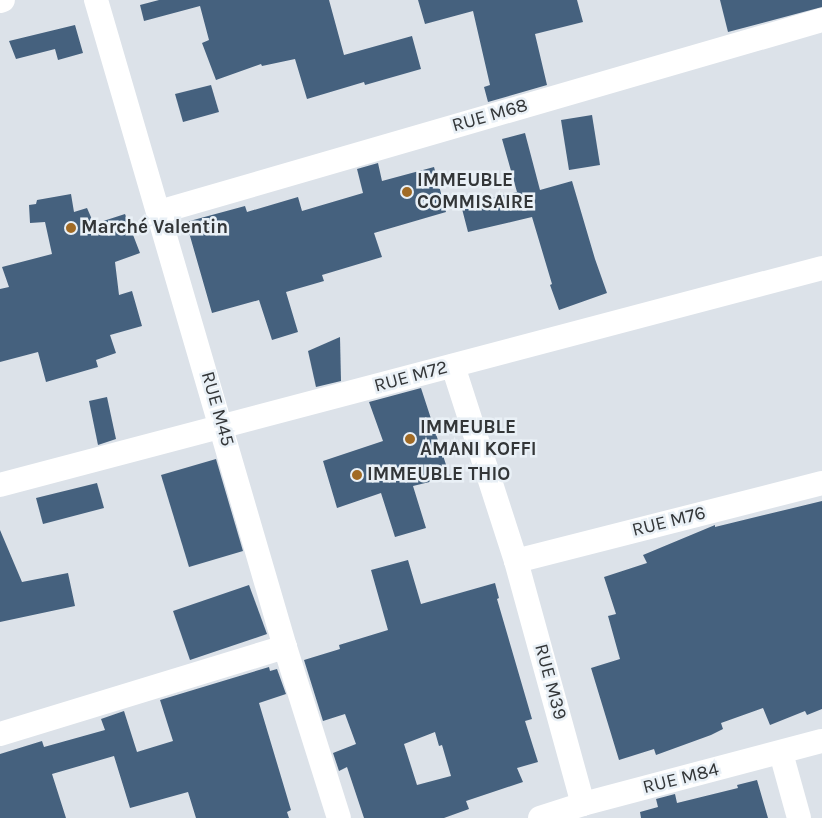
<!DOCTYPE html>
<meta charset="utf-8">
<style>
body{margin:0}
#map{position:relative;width:822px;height:818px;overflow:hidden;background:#dce2e9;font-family:Karla,sans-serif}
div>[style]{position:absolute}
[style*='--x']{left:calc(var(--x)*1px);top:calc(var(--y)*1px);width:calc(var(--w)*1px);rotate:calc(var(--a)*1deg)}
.building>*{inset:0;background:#45617e}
.street>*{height:24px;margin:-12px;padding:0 12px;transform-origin:12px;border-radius:12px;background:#fff}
.dots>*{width:14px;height:14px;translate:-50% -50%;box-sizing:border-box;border:2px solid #e9f0f6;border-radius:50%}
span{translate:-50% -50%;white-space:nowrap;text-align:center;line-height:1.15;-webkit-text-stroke:5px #e9f0f6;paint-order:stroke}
.street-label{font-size:19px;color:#333638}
.poi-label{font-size:19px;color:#333638;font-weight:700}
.left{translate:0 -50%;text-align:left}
</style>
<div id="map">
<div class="building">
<i style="clip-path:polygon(159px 0,329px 0,344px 55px,412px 36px,421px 69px,365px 85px,364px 82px,307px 99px,295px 59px,262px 66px,261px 64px,216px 80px,202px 43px,209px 40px,200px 6px,144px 21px,140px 5px)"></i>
<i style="clip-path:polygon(418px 0,577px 0,583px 22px,535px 34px,547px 85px,488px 102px,484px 87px,490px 85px,473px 11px,425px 24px)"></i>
<i style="clip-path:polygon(720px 0,822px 0,822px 7px,728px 32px)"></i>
<i style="clip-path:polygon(75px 25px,83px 53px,58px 60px,55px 49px,16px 59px,9px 41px)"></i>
<i style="clip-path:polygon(211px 85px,219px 112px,183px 122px,175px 94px)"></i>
<i style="clip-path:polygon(592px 115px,600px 165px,569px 170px,561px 120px)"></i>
<i style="clip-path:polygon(525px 133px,540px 190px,572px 181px,595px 259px,607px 293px,559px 310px,550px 285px,552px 284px,532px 217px,468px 232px,461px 205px,517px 192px,502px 139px)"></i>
<i style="clip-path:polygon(378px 163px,382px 181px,434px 167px,446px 212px,374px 233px,382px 257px,322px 275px,324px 281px,286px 292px,298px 332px,272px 340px,259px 300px,212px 313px,186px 222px,245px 206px,247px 212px,298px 197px,302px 211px,363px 193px,357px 169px)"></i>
<i style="clip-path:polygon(71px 194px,74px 212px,87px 208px,94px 224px,125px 214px,140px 253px,115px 262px,119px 295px,132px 291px,142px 326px,110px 335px,116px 353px,96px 360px,98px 367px,46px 382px,38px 352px,0 362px,0 289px,9px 287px,2px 267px,52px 254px,45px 222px,30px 223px,29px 205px,36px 204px,37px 200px)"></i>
<i style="clip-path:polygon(340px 337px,341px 381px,316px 387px,308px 351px)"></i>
<i style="clip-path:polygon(421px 388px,450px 477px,413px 486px,426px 528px,395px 537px,381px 493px,337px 508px,323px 461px,383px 441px,369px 402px)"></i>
<i style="clip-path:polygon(107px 397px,116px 439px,98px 445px,89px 401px)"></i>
<i style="clip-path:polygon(216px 459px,243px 551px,189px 567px,161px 475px)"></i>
<i style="clip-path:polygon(97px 483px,104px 508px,43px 524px,36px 498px)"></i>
<i style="clip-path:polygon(822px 501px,822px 709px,807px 715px,805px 711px,770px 725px,763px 708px,721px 723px,723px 729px,711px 735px,656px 755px,654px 749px,619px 760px,591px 668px,620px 659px,608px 616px,616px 614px,604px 577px,647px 563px,643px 555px,715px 525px,715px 527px)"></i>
<i style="clip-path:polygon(0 530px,22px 582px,68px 573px,75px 606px,0 622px)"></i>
<i style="clip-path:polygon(evenodd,408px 560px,421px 604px,495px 583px,499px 598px,497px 599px,532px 719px,525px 721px,538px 762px,517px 768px,523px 782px,466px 801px,469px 809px,444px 818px,364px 818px,347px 767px,339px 771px,333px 753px,356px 744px,345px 714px,323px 721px,304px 660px,340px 649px,339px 645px,388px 630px,371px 570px,408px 560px,435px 732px,439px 746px,442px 745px,451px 776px,417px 785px,404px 744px,435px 732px)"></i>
<i style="clip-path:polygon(249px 585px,267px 634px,190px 660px,173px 611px)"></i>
<i style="clip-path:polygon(269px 667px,270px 671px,277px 669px,286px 694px,259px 703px,291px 810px,287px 812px,289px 818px,196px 818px,188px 792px,130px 808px,114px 756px,52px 774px,66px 818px,0 818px,0 754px,42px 741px,44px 747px,105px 730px,101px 719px,124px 711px,137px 752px,173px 741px,160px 700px)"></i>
<i style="clip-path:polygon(757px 780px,768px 818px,641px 818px,640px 812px,658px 807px,656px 799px,675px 794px,677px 803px,738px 788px,737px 785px)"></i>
</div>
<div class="street">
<i style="--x:96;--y:0;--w:674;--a:73.72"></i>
<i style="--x:285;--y:647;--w:179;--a:72.5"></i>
<i style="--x:0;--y:1;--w:3;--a:-18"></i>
<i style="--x:159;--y:212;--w:690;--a:-16.15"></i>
<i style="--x:453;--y:366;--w:205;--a:72.1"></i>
<i style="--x:516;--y:561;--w:252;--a:74.6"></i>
<i style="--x:0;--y:485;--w:850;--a:-14.79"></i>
<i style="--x:516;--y:561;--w:316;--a:-14.3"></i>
<i style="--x:0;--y:734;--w:298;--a:-17"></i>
<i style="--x:781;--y:753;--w:67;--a:74.5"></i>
<i style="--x:540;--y:818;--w:45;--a:-18"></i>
<i style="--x:583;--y:804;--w:247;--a:-14.8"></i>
</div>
<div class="dots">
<i style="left:407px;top:192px;background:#a16b25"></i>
<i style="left:71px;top:228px;background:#a16b25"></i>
<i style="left:410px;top:439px;background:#a16b25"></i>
<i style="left:357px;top:475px;background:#a16b25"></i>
</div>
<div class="street-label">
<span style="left:490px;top:116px;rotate:-16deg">RUE M68</span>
<span style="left:411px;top:377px;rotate:-15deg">RUE M72</span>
<span style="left:217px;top:409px;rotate:74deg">RUE M45</span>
<span style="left:669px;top:522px;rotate:-14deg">RUE M76</span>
<span style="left:550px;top:682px;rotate:75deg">RUE M39</span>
<span style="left:681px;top:779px;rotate:-14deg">RUE M84</span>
</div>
<div class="poi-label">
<span class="left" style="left:417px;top:192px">IMMEUBLE<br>COMMISAIRE</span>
<span class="left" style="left:81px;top:228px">Marché Valentin</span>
<span class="left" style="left:420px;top:439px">IMMEUBLE<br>AMANI KOFFI</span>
<span class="left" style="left:367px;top:475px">IMMEUBLE THIO</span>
</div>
</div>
